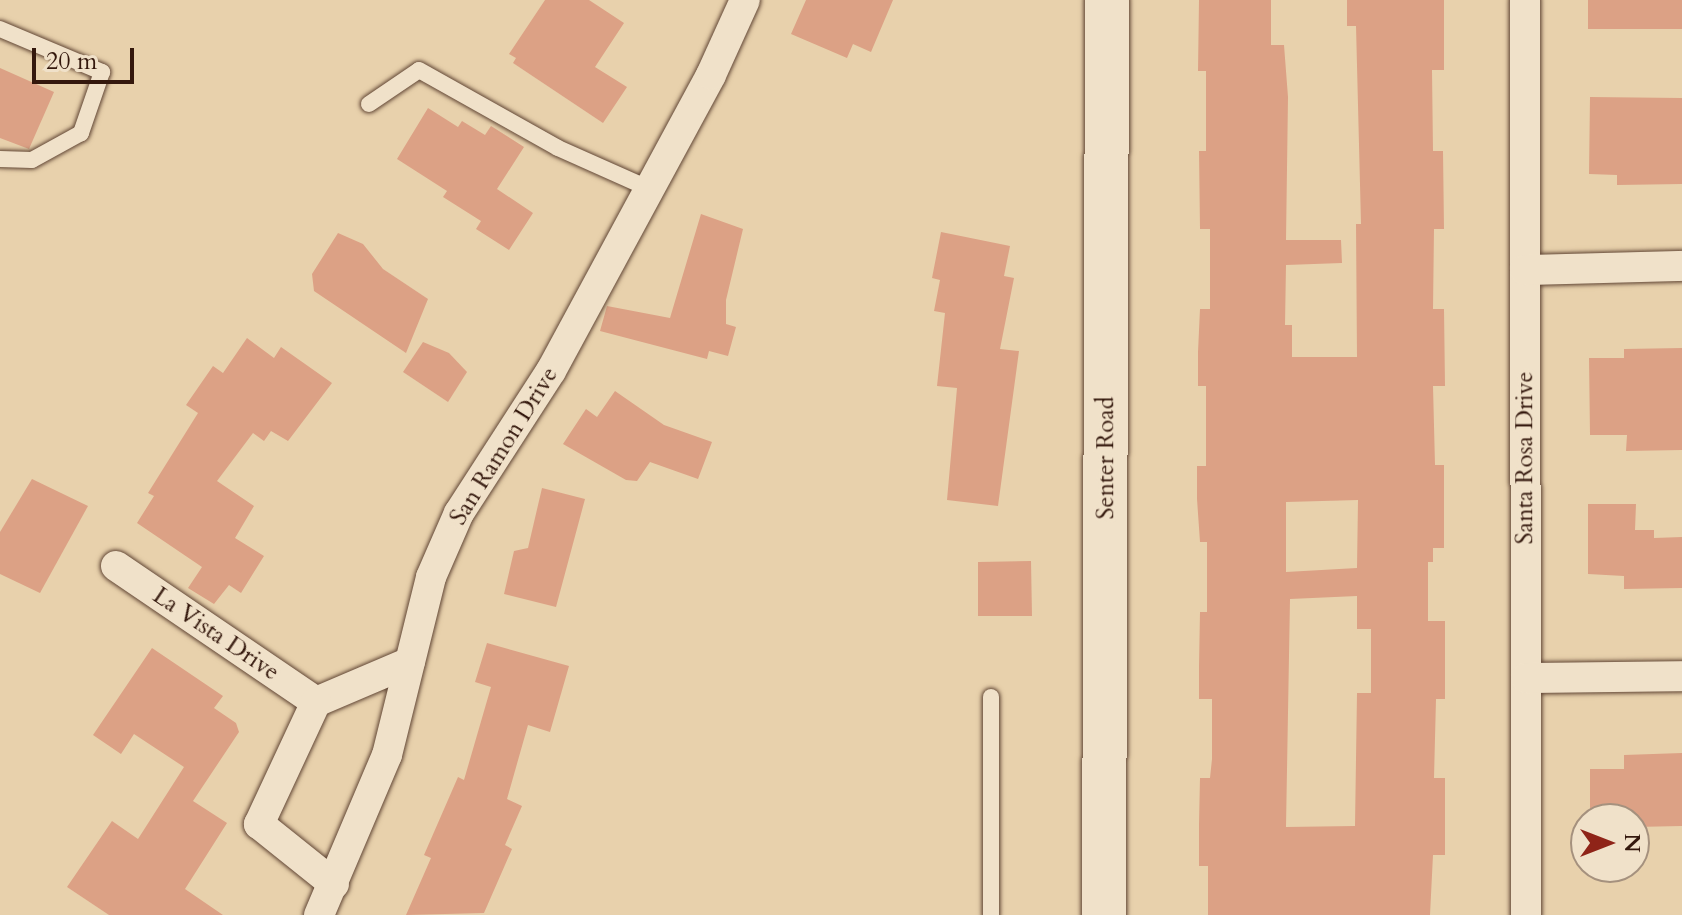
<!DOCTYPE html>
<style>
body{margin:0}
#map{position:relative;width:1682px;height:915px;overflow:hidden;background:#e8d1ac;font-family:Cardo,serif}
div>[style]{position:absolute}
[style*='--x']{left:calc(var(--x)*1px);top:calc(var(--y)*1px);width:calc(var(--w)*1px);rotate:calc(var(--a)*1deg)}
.building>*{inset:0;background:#dca185}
.roads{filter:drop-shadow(0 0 2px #614635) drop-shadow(0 0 2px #614635)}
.lane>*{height:16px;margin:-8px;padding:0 8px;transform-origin:8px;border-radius:8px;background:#f0e1c9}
.street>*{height:30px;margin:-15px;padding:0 15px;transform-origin:15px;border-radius:15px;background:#f0e1c9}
.secondary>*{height:44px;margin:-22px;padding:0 22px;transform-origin:22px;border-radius:22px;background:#f0e1c9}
span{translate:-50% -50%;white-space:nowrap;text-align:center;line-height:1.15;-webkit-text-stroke:7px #f0e1c9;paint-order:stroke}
.street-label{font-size:24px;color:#34180d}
.north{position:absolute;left:1570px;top:803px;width:80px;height:80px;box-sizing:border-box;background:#f0e1c9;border:2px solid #a5917e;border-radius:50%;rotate:90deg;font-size:22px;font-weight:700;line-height:32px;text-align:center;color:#34180d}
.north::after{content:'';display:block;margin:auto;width:28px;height:36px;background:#8f2418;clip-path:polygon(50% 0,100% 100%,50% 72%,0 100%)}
.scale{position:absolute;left:32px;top:48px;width:102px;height:36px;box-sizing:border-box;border:4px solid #34180d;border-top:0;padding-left:10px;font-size:24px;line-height:28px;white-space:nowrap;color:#34180d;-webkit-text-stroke:6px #f0e1c9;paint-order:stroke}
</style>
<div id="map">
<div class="building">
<i style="clip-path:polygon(545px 0,589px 0,624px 23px,595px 67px,627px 87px,603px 123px,513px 63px,516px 58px,509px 54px)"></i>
<i style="clip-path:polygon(806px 0,893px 0,871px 52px,853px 44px,847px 58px,791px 34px)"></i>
<i style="clip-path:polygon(evenodd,1199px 0,1271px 0,1271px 45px,1284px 45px,1288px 97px,1286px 240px,1341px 240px,1342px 263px,1286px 265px,1285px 325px,1292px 325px,1292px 357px,1357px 357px,1356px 224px,1361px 224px,1356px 26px,1347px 26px,1347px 0,1444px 0,1444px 70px,1432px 70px,1433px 151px,1443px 151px,1444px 229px,1434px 229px,1433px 309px,1444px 309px,1445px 386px,1433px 386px,1435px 465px,1444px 465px,1444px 548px,1433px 548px,1433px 562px,1428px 562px,1428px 621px,1445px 621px,1445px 699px,1436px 699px,1434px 778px,1445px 778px,1445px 855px,1433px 855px,1430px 915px,1208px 915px,1208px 866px,1199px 866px,1199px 824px,1200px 778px,1210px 778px,1212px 759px,1212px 699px,1199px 699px,1199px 666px,1200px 612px,1207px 612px,1207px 542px,1200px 542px,1197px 499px,1197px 466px,1206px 466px,1206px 386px,1198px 386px,1198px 352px,1200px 309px,1210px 309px,1210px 229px,1200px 229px,1199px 151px,1206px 151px,1206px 71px,1198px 71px,1199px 0,1358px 500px,1357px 568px,1286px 572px,1286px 502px,1358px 500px,1199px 0,1357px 596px,1357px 629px,1371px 629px,1371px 693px,1357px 693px,1355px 826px,1286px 827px,1290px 599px,1357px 596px)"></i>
<i style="clip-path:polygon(1588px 0,1682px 0,1682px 29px,1588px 29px)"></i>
<i style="clip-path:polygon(0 68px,54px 92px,29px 149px,0 138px)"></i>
<i style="clip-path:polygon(1590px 97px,1682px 98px,1682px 184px,1617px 185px,1617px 175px,1589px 174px)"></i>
<i style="clip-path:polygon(428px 108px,458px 127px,462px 121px,485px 135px,491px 126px,524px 147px,497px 189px,533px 213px,509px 250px,476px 229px,481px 221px,443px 197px,447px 191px,397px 159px)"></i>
<i style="clip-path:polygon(701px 214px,743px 229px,726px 300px,726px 324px,736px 327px,728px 356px,709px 351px,707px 359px,600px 331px,607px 306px,670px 318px)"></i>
<i style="clip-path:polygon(941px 232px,1010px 246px,1004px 276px,1014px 278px,1000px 349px,1019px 351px,998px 506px,947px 500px,957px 388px,937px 386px,945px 313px,934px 311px,940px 280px,932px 278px)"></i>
<i style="clip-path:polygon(338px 233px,363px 244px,383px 269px,428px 299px,406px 353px,314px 291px,312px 274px)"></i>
<i style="clip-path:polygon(247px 338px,274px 358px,281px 347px,332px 383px,288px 441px,271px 431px,264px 441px,253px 433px,217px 481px,254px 506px,235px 538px,264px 556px,241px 593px,229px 585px,214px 604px,188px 588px,202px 567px,137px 523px,154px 496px,148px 493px,198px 413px,186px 405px,213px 366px,223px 373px)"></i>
<i style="clip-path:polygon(423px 342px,449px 353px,467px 372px,448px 402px,403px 372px)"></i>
<i style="clip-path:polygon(1682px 348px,1682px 450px,1626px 451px,1627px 435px,1590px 435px,1589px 358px,1624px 358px,1624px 349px)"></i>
<i style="clip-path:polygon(615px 391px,664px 425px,712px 442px,698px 479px,650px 462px,637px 481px,626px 480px,563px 444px,586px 409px,597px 417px)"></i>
<i style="clip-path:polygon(32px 479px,88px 506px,40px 593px,0 574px,0 532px)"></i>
<i style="clip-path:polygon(542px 488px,585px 499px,556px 607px,504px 594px,514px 551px,528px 548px)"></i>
<i style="clip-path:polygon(1588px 504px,1636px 504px,1635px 530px,1654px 530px,1654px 538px,1682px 537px,1682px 588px,1624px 589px,1624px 576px,1588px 574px)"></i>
<i style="clip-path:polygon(1031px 561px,1032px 616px,978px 616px,978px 562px)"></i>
<i style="clip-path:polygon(487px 643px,569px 666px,550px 732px,528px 725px,507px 799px,522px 806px,505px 845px,512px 849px,484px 913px,406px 915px,431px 858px,424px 855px,458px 777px,464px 780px,491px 687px,475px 682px)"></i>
<i style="clip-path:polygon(152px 648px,223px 696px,214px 708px,236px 723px,239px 732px,193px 801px,227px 823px,185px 889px,223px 915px,109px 915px,67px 887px,112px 821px,138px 839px,184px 767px,134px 734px,121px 754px,93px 735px)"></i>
<i style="clip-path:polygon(1682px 753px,1682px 826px,1634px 827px,1634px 819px,1590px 819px,1590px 769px,1624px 769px,1624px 755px)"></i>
</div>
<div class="roads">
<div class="lane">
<i style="--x:0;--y:29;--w:111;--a:22.9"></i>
<i style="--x:102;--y:72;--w:65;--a:109"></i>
<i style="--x:81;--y:133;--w:56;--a:151.1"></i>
<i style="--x:32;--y:160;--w:32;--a:-178"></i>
<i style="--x:369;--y:104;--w:60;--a:-34.2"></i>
<i style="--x:419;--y:70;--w:159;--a:29.3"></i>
<i style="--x:558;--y:148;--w:101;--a:24"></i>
<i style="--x:991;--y:915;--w:218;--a:-90"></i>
</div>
<div class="street">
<i style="--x:1525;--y:0;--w:915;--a:89.94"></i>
<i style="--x:1525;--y:270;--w:157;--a:-1.5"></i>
<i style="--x:116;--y:566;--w:242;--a:34.2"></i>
<i style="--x:316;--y:702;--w:102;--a:-23.1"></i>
<i style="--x:1526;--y:678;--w:156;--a:-0.7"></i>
<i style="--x:316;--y:702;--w:135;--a:115"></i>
<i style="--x:259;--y:824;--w:96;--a:38.7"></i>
<i style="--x:319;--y:915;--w:174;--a:-67"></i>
<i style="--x:387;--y:755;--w:183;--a:-76.1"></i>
<i style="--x:431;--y:577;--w:70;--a:-66.4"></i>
<i style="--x:459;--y:513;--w:169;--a:-57.1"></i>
<i style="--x:551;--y:371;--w:336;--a:-61.6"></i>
<i style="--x:711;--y:75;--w:82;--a:-65.6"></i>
</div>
<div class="secondary">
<i style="--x:1104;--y:915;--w:915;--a:-89.81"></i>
</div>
</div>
<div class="street-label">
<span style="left:504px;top:446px;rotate:-58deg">San Ramon Drive</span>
<span style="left:1106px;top:458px;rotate:-90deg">Senter Road</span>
<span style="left:1525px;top:458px;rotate:-90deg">Santa Rosa Drive</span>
<span style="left:216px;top:634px;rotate:34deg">La Vista Drive</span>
</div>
<div class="north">N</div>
<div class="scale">20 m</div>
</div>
